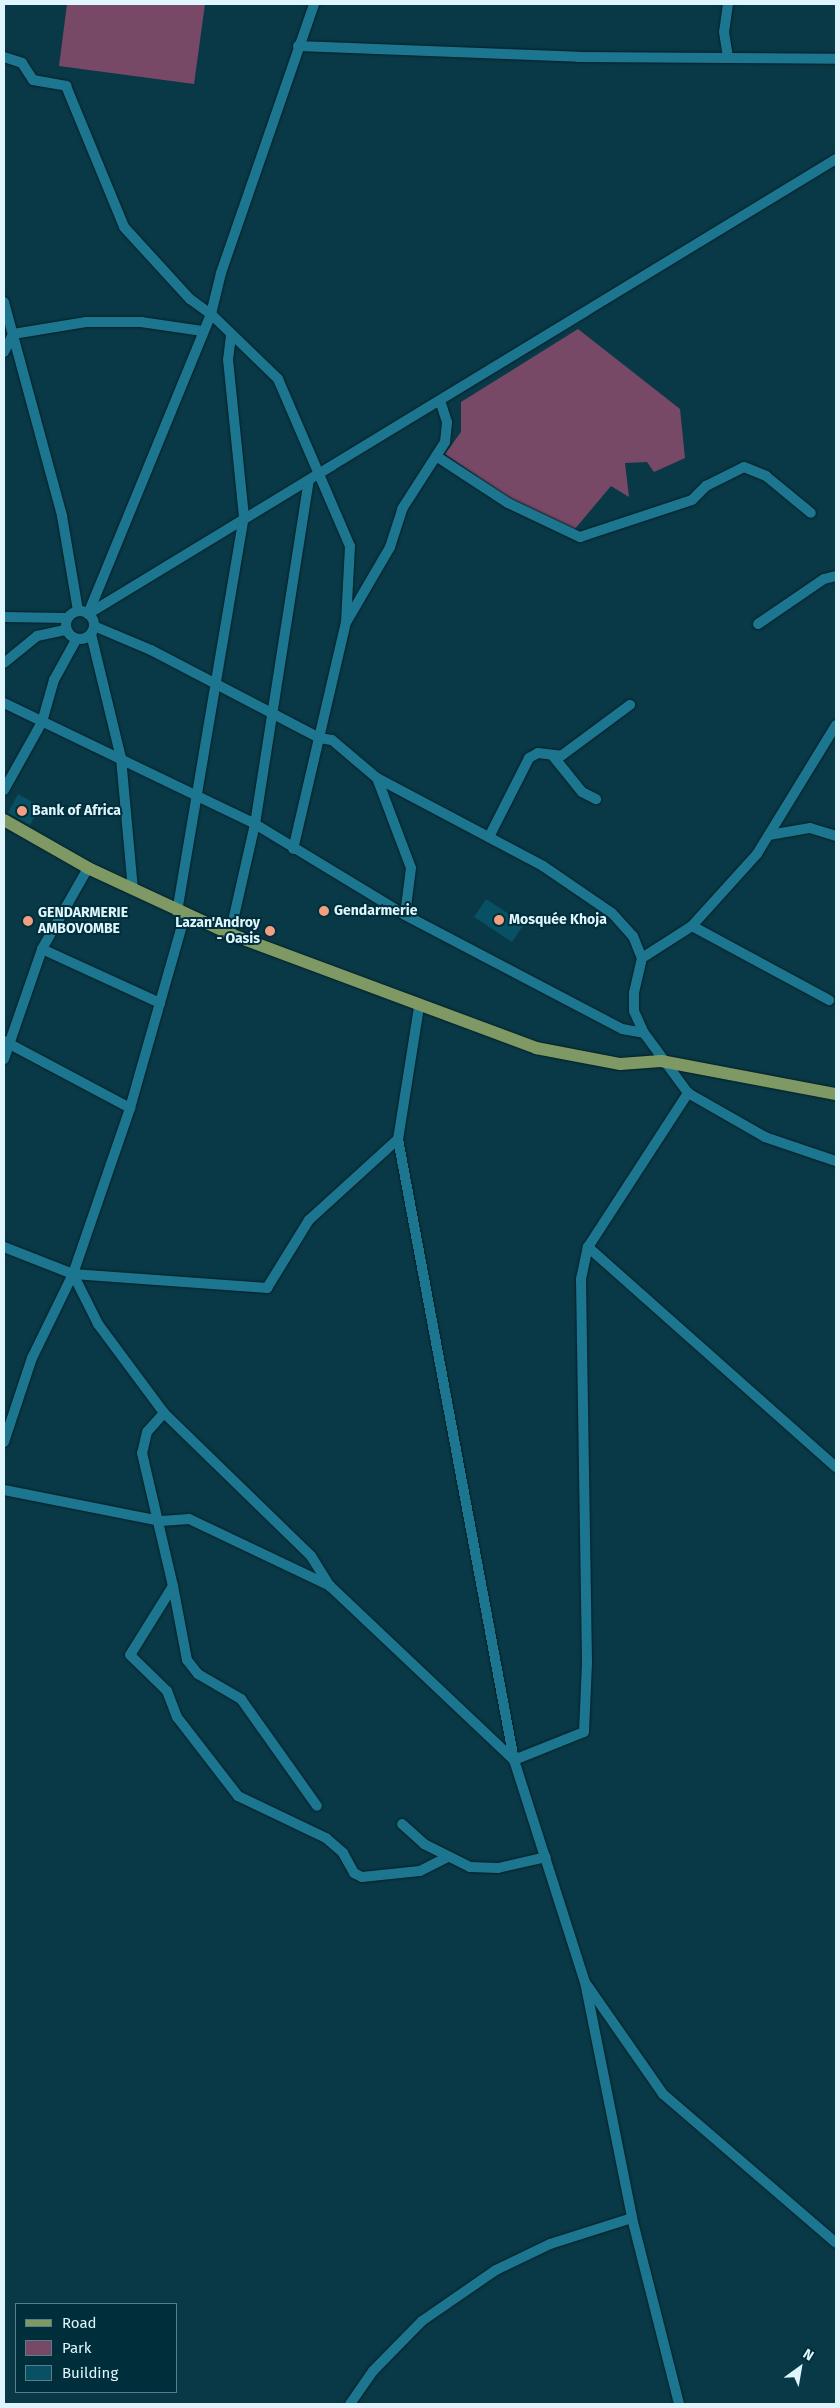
<!DOCTYPE html>
<meta charset="utf-8">
<style>
body{margin:0}
#map{position:relative;width:840px;height:2408px;overflow:hidden;background:#093946;font-family:"Fira Sans",sans-serif}
div>[style]{position:absolute}
[style*='--x']{left:calc(var(--x)*1px);top:calc(var(--y)*1px);width:calc(var(--w)*1px);rotate:calc(var(--a)*1deg)}
.green>*{inset:0;background:#774967}
.building>*{inset:0;background:#085063}
.roads{filter:drop-shadow(0 0 1px #041e26) drop-shadow(0 0 1px #041e26)}
.minor>*{height:10px;margin:-5px;padding:0 5px;transform-origin:5px;border-radius:5px;background:#1c768f}
.minor>.ring{margin:-5px;padding:0;box-sizing:content-box;background:none;border:10px solid #1c768f;border-radius:50%}
.major>*{height:12px;margin:-6px;padding:0 6px;transform-origin:6px;border-radius:6px;background:#7e9963}
.dots>*{width:14px;height:14px;translate:-50% -50%;box-sizing:border-box;border:2px solid #002e3b;border-radius:50%}
span{translate:-50% -50%;white-space:nowrap;text-align:center;line-height:1.15;-webkit-text-stroke:4px #002e3b;paint-order:stroke}
.poi-label{font-size:14px;color:#dff6fe;font-weight:700}
.left{translate:0 -50%;text-align:left}
.right{translate:-100% -50%;text-align:right}
.frame{position:absolute;inset:0;border:5px solid #dff6fe;pointer-events:none}
.legend{position:absolute;left:15px;top:2303px;width:162px;height:90px;box-sizing:border-box;background:#002e3b;border:1px solid #597e89;margin:0;padding:6px 9px;list-style:none;font-size:15px;color:#dff6fe}
.legend li{display:flex;align-items:center;gap:10px;height:25px}
.legend b{width:25px;border:1px solid #597e89}
.north{position:absolute;left:775px;top:2343px;width:50px;height:50px;-webkit-text-stroke:4px #002e3b;paint-order:stroke;rotate:32deg;font-size:14px;font-weight:700;line-height:20px;text-align:center;color:#dff6fe}
.north::after{content:'';display:block;margin:auto;width:18px;height:22px;background:#dff6fe;clip-path:polygon(50% 0,100% 100%,50% 72%,0 100%)}
</style>
<div id="map">
<div class="green">
<i style="clip-path:polygon(67px 4px,205px 4px,194px 84px,59px 66px)"></i>
<i style="clip-path:polygon(578px 329px,680px 409px,685px 458px,654px 472px,647px 462px,625px 463px,629px 497px,611px 486px,574px 530px,512px 500px,445px 454px,461px 432px,461px 402px)"></i>
</div>
<div class="building">
<i style="clip-path:polygon(18px 794px,34px 803px,31px 808px,37px 812px,30px 825px,8px 813px)"></i>
<i style="clip-path:polygon(486px 899px,524px 924px,512px 942px,474px 917px)"></i>
</div>
<div class="roads">
<div class="minor">
<i style="--x:728;--y:4;--w:28;--a:98"></i>
<i style="--x:724;--y:32;--w:26;--a:81"></i>
<i style="--x:298;--y:46;--w:280;--a:2.2"></i>
<i style="--x:578;--y:57;--w:258;--a:0.4"></i>
<i style="--x:4;--y:57;--w:19;--a:18"></i>
<i style="--x:22;--y:63;--w:20;--a:57"></i>
<i style="--x:33;--y:80;--w:34;--a:10"></i>
<i style="--x:66;--y:86;--w:152;--a:67.6"></i>
<i style="--x:124;--y:227;--w:98;--a:47.5"></i>
<i style="--x:190;--y:299;--w:26;--a:36"></i>
<i style="--x:211;--y:314;--w:93;--a:44.1"></i>
<i style="--x:278;--y:379;--w:182;--a:66.7"></i>
<i style="--x:350;--y:546;--w:76;--a:93"></i>
<i style="--x:346;--y:622;--w:233;--a:103.1"></i>
<i style="--x:4;--y:302;--w:222;--a:74.8"></i>
<i style="--x:62;--y:516;--w:96;--a:80.4"></i>
<i style="--x:4;--y:352;--w:20;--a:-63"></i>
<i style="--x:13;--y:334;--w:74;--a:-9.3"></i>
<i style="--x:86;--y:322;--w:55;--a:0"></i>
<i style="--x:141;--y:322;--w:62;--a:8.4"></i>
<i style="--x:436;--y:456;--w:86;--a:33.1"></i>
<i style="--x:508;--y:503;--w:80;--a:25.3"></i>
<i style="--x:580;--y:537;--w:118;--a:-18.3"></i>
<i style="--x:692;--y:500;--w:20;--a:-45"></i>
<i style="--x:706;--y:486;--w:42;--a:-26.6"></i>
<i style="--x:744;--y:467;--w:24;--a:22"></i>
<i style="--x:766;--y:476;--w:58;--a:39.4"></i>
<i class="ring" style="left:66px;top:611px;width:18px;height:18px"></i>
<i style="--x:88;--y:614;--w:876;--a:-31.31"></i>
<i style="--x:88;--y:614;--w:324;--a:-67.7"></i>
<i style="--x:211;--y:314;--w:42;--a:-76.3"></i>
<i style="--x:221;--y:273;--w:285;--a:-70.9"></i>
<i style="--x:4;--y:617;--w:63;--a:0.9"></i>
<i style="--x:347;--y:621;--w:86;--a:-59.8"></i>
<i style="--x:390;--y:547;--w:40;--a:-72"></i>
<i style="--x:402;--y:509;--w:80;--a:-57.3"></i>
<i style="--x:445;--y:442;--w:20;--a:-84"></i>
<i style="--x:447;--y:422;--w:20;--a:-108"></i>
<i style="--x:758;--y:624;--w:80;--a:-34.3"></i>
<i style="--x:824;--y:579;--w:12;--a:-14"></i>
<i style="--x:94;--y:626;--w:62;--a:22.8"></i>
<i style="--x:151;--y:650;--w:190;--a:27.6"></i>
<i style="--x:319;--y:738;--w:13;--a:9"></i>
<i style="--x:332;--y:740;--w:59;--a:40.2"></i>
<i style="--x:377;--y:778;--w:188;--a:27.9"></i>
<i style="--x:543;--y:866;--w:83;--a:34.3"></i>
<i style="--x:612;--y:913;--w:31;--a:48"></i>
<i style="--x:633;--y:936;--w:24;--a:68"></i>
<i style="--x:91;--y:634;--w:128;--a:76.4"></i>
<i style="--x:121;--y:758;--w:132;--a:84.8"></i>
<i style="--x:4;--y:663;--w:43;--a:-39.3"></i>
<i style="--x:37;--y:636;--w:30;--a:-12"></i>
<i style="--x:4;--y:703;--w:279;--a:25.7"></i>
<i style="--x:255;--y:824;--w:175;--a:31.2"></i>
<i style="--x:405;--y:915;--w:245;--a:27.7"></i>
<i style="--x:622;--y:1029;--w:22;--a:10"></i>
<i style="--x:836;--y:725;--w:151;--a:121.5"></i>
<i style="--x:757;--y:854;--w:97;--a:132.1"></i>
<i style="--x:692;--y:926;--w:59;--a:147.4"></i>
<i style="--x:642;--y:958;--w:36;--a:103"></i>
<i style="--x:634;--y:993;--w:18;--a:90"></i>
<i style="--x:634;--y:1011;--w:24;--a:66"></i>
<i style="--x:644;--y:1033;--w:74;--a:53.7"></i>
<i style="--x:688;--y:1093;--w:89;--a:29.7"></i>
<i style="--x:765;--y:1137;--w:75;--a:18.7"></i>
<i style="--x:553;--y:756;--w:46;--a:51.1"></i>
<i style="--x:582;--y:792;--w:16;--a:27"></i>
<i style="--x:377;--y:778;--w:96;--a:69.3"></i>
<i style="--x:411;--y:868;--w:47;--a:97.3"></i>
<i style="--x:4;--y:790;--w:78;--a:-60.8"></i>
<i style="--x:42;--y:722;--w:44;--a:-74.1"></i>
<i style="--x:54;--y:680;--w:46;--a:-61.2"></i>
<i style="--x:769;--y:835;--w:42;--a:-9.7"></i>
<i style="--x:810;--y:828;--w:27;--a:17"></i>
<i style="--x:489;--y:837;--w:89;--a:-63.1"></i>
<i style="--x:529;--y:758;--w:10;--a:-29"></i>
<i style="--x:538;--y:753;--w:23;--a:7"></i>
<i style="--x:561;--y:756;--w:86;--a:-36.5"></i>
<i style="--x:177;--y:912;--w:401;--a:-80.4"></i>
<i style="--x:244;--y:517;--w:158;--a:-95.8"></i>
<i style="--x:228;--y:360;--w:24;--a:-83"></i>
<i style="--x:692;--y:926;--w:156;--a:28.4"></i>
<i style="--x:230;--y:934;--w:113;--a:-77.2"></i>
<i style="--x:255;--y:824;--w:347;--a:-81.1"></i>
<i style="--x:42;--y:949;--w:130;--a:24.6"></i>
<i style="--x:419;--y:1007;--w:134;--a:99"></i>
<i style="--x:398;--y:1139;--w:632;--a:79.42"></i>
<i style="--x:514;--y:1760;--w:233;--a:72.3"></i>
<i style="--x:585;--y:1982;--w:241;--a:78.7"></i>
<i style="--x:632;--y:2218;--w:192;--a:75.8"></i>
<i style="--x:4;--y:1041;--w:143;--a:28"></i>
<i style="--x:4;--y:1059;--w:116;--a:-70.9"></i>
<i style="--x:42;--y:949;--w:93;--a:-60.4"></i>
<i style="--x:4;--y:1247;--w:74;--a:21.4"></i>
<i style="--x:73;--y:1274;--w:195;--a:4.1"></i>
<i style="--x:267;--y:1288;--w:80;--a:-58.3"></i>
<i style="--x:309;--y:1220;--w:120;--a:-42.3"></i>
<i style="--x:588;--y:1247;--w:332;--a:41.6"></i>
<i style="--x:73;--y:1274;--w:56;--a:63.4"></i>
<i style="--x:98;--y:1324;--w:111;--a:53.4"></i>
<i style="--x:164;--y:1413;--w:205;--a:44.2"></i>
<i style="--x:311;--y:1556;--w:36;--a:58"></i>
<i style="--x:164;--y:1413;--w:25;--a:132"></i>
<i style="--x:147;--y:1432;--w:22;--a:103"></i>
<i style="--x:142;--y:1453;--w:137;--a:76.9"></i>
<i style="--x:173;--y:1586;--w:81;--a:121.9"></i>
<i style="--x:130;--y:1655;--w:52;--a:44.2"></i>
<i style="--x:167;--y:1691;--w:28;--a:69"></i>
<i style="--x:177;--y:1717;--w:100;--a:52.3"></i>
<i style="--x:238;--y:1796;--w:98;--a:25.5"></i>
<i style="--x:326;--y:1838;--w:23;--a:41"></i>
<i style="--x:343;--y:1853;--w:23;--a:61"></i>
<i style="--x:354;--y:1873;--w:9;--a:27"></i>
<i style="--x:362;--y:1877;--w:58;--a:-5.9"></i>
<i style="--x:420;--y:1871;--w:31;--a:-27"></i>
<i style="--x:4;--y:1442;--w:89;--a:-71.6"></i>
<i style="--x:32;--y:1358;--w:93;--a:-64"></i>
<i style="--x:73;--y:1274;--w:176;--a:-71"></i>
<i style="--x:130;--y:1108;--w:201;--a:-74.1"></i>
<i style="--x:4;--y:1490;--w:160;--a:11.2"></i>
<i style="--x:161;--y:1521;--w:28;--a:-4"></i>
<i style="--x:189;--y:1519;--w:156;--a:25.4"></i>
<i style="--x:330;--y:1586;--w:253;--a:43.4"></i>
<i style="--x:514;--y:1760;--w:75;--a:-21.8"></i>
<i style="--x:584;--y:1732;--w:70;--a:-87.5"></i>
<i style="--x:587;--y:1662;--w:383;--a:-90.9"></i>
<i style="--x:581;--y:1279;--w:33;--a:-78"></i>
<i style="--x:588;--y:1247;--w:184;--a:-57"></i>
<i style="--x:173;--y:1586;--w:75;--a:79.3"></i>
<i style="--x:187;--y:1660;--w:18;--a:52"></i>
<i style="--x:198;--y:1674;--w:50;--a:30.2"></i>
<i style="--x:241;--y:1699;--w:131;--a:54.6"></i>
<i style="--x:402;--y:1824;--w:30;--a:42"></i>
<i style="--x:424;--y:1844;--w:51;--a:26.6"></i>
<i style="--x:470;--y:1867;--w:28;--a:2"></i>
<i style="--x:498;--y:1868;--w:49;--a:-12.9"></i>
<i style="--x:587;--y:1985;--w:133;--a:55.1"></i>
<i style="--x:663;--y:2094;--w:228;--a:40.7"></i>
<i style="--x:350;--y:2404;--w:40;--a:-55.1"></i>
<i style="--x:373;--y:2371;--w:70;--a:-45.6"></i>
<i style="--x:422;--y:2321;--w:90;--a:-34.6"></i>
<i style="--x:496;--y:2270;--w:60;--a:-25.7"></i>
<i style="--x:550;--y:2244;--w:86;--a:-17.6"></i>
</div>
<div class="major">
<i style="--x:4;--y:820;--w:97;--a:29.7"></i>
<i style="--x:88;--y:868;--w:157;--a:24.9"></i>
<i style="--x:230;--y:934;--w:327;--a:20.4"></i>
<i style="--x:536;--y:1048;--w:86;--a:10.8"></i>
<i style="--x:620;--y:1064;--w:41;--a:-4.2"></i>
<i style="--x:661;--y:1061;--w:178;--a:10.7"></i>
</div>
</div>
<div class="dots">
<i style="left:22px;top:811px;background:#f2a081"></i>
<i style="left:324px;top:911px;background:#f2a081"></i>
<i style="left:499px;top:920px;background:#f2a081"></i>
<i style="left:28px;top:921px;background:#f2a081"></i>
<i style="left:270px;top:931px;background:#f2a081"></i>
</div>
<div class="poi-label">
<span class="left" style="left:32px;top:811px">Bank of Africa</span>
<span class="left" style="left:334px;top:911px">Gendarmerie</span>
<span class="left" style="left:38px;top:921px">GENDARMERIE<br>AMBOVOMBE</span>
<span class="left" style="left:509px;top:920px">Mosquée Khoja</span>
<span class="right" style="left:260px;top:931px">Lazan'Androy<br>- Oasis</span>
</div>
<div class="frame"></div>
<ul class="legend">
<li><b style="height:6px;background:#7e9963"></b>Road</li>
<li><b style="height:14px;background:#774967"></b>Park</li>
<li><b style="height:14px;background:#085063"></b>Building</li>
</ul>
<div class="north">N</div>
</div>
